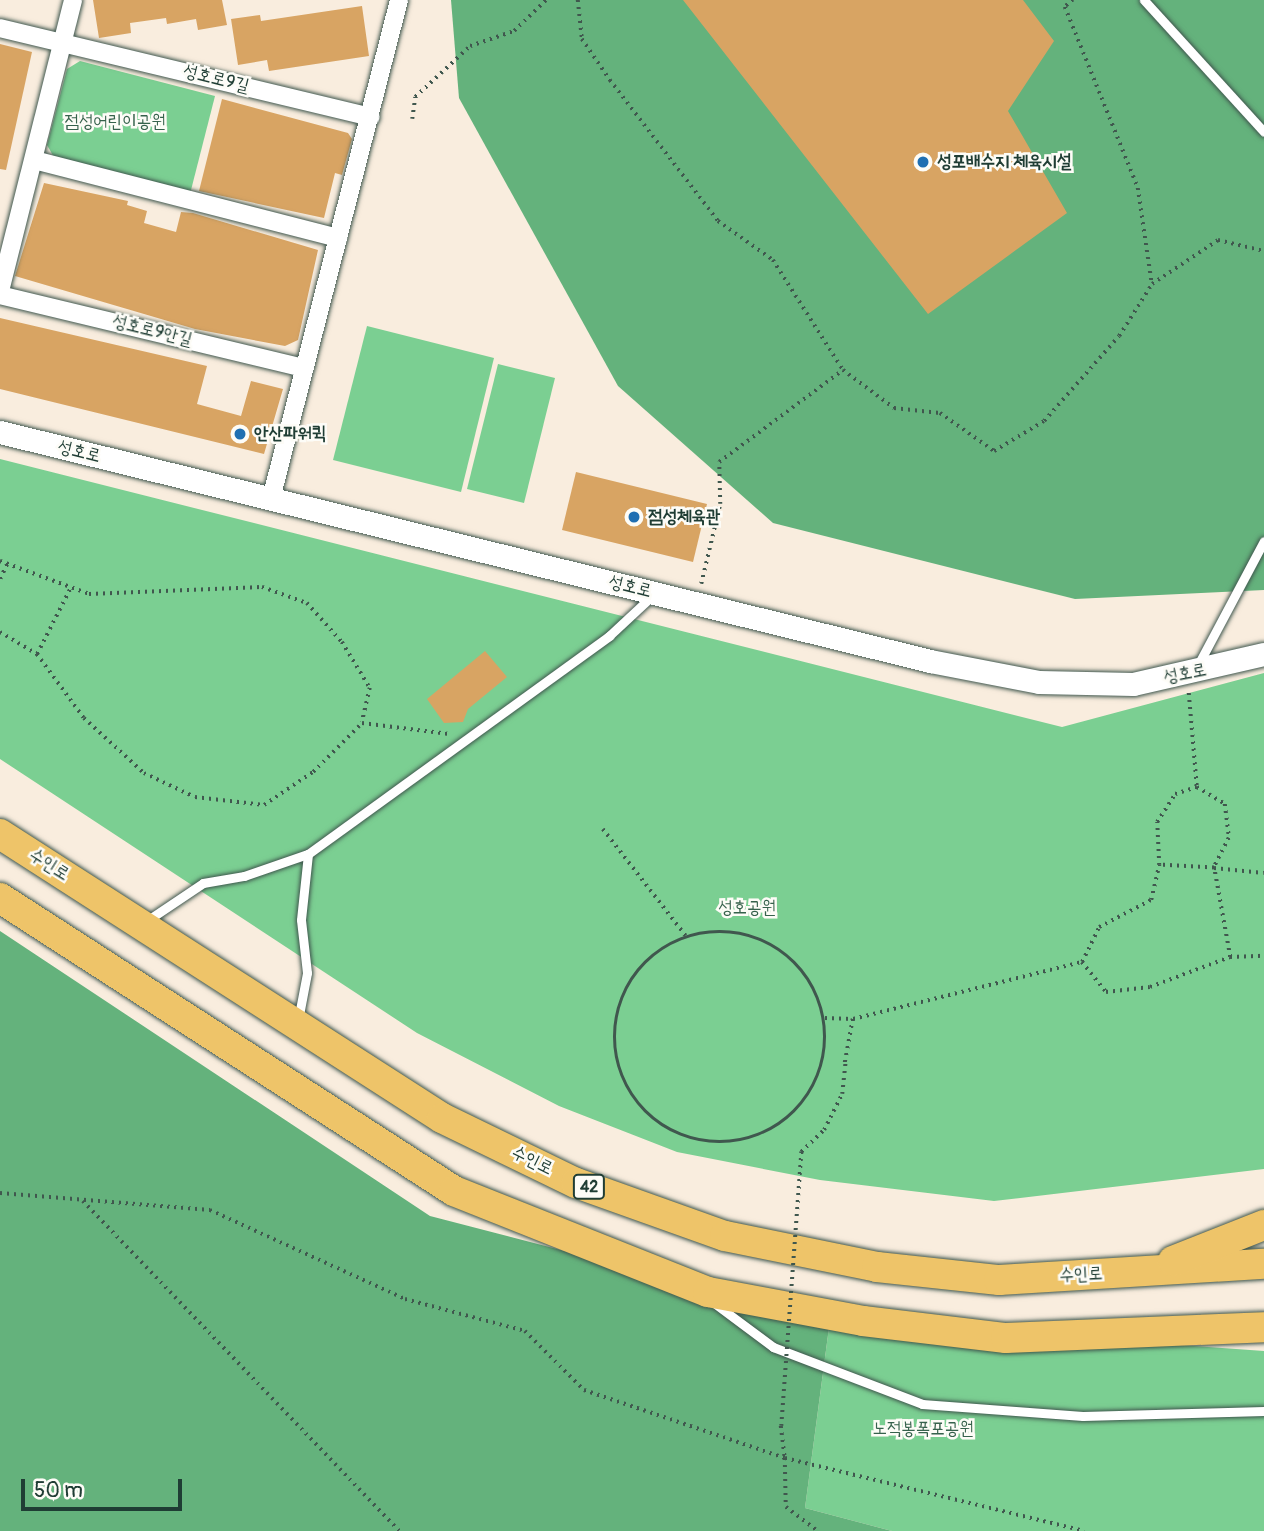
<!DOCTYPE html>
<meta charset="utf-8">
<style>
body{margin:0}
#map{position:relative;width:1264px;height:1531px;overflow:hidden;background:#f9edde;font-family:Pangolin,"Poor Story",sans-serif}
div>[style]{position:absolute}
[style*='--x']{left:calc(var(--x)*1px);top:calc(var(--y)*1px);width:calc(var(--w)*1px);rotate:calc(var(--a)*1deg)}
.green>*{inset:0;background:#7bcf92}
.forest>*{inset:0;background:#64b27c}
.building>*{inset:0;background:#d8a463}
.path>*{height:3.5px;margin-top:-1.75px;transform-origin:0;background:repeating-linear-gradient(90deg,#40574e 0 2px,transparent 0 7px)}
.path>.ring{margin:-1.75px;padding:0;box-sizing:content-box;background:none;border:3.5px solid #40574e;border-radius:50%}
.roads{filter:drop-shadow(0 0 2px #40574e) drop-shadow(0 0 2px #40574e)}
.service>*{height:9px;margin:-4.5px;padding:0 4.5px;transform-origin:4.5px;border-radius:4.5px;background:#fff}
.minor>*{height:18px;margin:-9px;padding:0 9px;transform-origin:9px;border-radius:9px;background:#fff}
.tertiary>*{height:23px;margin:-11.5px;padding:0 11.5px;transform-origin:11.5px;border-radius:11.5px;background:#fff}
.trunk>*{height:30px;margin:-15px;padding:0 15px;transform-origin:15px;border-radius:15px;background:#eec469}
.path-bridge>*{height:3.5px;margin-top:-1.75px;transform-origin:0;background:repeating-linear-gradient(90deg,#40574e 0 2px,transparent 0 7px)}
.dots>*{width:19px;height:19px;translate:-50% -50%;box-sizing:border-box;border:4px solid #fdfcf7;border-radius:50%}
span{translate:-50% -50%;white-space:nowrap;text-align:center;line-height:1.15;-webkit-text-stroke:5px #fdfcf7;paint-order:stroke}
.shield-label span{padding:2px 5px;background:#fdfcf7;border:2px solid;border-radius:5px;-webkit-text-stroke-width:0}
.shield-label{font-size:16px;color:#1f3d34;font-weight:700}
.street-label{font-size:18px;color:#1f3d34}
.park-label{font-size:18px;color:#36624c}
.poi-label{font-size:18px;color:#1f3d34;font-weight:700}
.left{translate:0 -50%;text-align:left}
.scale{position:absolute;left:21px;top:1479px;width:161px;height:32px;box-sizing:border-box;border:4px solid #1f3d34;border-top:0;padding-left:9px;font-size:21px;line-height:24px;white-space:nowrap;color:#1f3d34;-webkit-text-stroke:5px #fdfcf7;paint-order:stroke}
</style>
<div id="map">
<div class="green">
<i style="clip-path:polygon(80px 61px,215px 96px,190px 194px,55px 159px,47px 145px,67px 69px)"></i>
<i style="clip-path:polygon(367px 326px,494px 358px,461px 492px,333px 460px)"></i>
<i style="clip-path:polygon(498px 364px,555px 378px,524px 503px,467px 489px)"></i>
<i style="clip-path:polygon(0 459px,1062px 727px,1264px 673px,1264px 1169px,994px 1201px,820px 1180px,677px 1152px,559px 1106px,417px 1033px,0 759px)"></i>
<i style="clip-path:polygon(830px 1320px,1264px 1351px,1264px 1531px,892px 1531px,805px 1508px)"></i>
</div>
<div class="forest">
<i style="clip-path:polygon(451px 0,1264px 0,1264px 590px,1075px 599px,773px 523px,618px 386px,459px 98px)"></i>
<i style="clip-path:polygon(0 931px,430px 1216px,830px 1320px,805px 1508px,892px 1531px,0 1531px)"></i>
</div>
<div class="building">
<i style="clip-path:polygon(93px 0,222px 0,227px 25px,198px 30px,196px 19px,167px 24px,166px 18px,130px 23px,131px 33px,99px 38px)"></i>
<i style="clip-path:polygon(683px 0,1023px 0,1054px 41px,1008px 111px,1067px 213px,928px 314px)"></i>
<i style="clip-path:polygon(362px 6px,369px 56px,269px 71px,267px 60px,238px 65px,231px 19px,260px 15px,261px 21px)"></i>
<i style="clip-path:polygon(0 44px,32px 52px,6px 170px,0 169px)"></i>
<i style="clip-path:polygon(222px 99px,348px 133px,352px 139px,342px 175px,335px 173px,324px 218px,199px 191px)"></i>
<i style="clip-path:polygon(44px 183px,128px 201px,127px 205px,147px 211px,144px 223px,176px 232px,181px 212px,193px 213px,318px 250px,298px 340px,285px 346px,195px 329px,15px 276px)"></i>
<i style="clip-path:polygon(0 318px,207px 366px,197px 404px,241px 416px,251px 381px,283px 389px,264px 454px,0 389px)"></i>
<i style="clip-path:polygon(576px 472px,707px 504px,693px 562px,562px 530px)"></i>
<i style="clip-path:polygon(485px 651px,507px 677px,468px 709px,463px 722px,444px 723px,427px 699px)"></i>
</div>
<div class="path">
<i style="--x:578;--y:0;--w:39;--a:84"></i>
<i style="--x:582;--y:39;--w:50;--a:55.7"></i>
<i style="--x:610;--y:80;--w:178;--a:52.5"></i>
<i style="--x:718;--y:221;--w:67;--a:35.3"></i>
<i style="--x:773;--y:260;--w:130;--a:57.5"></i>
<i style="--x:1073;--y:0;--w:11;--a:139"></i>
<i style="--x:1065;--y:7;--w:195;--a:68"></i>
<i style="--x:1138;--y:188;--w:97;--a:81.7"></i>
<i style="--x:1152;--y:284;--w:79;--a:-33.7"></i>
<i style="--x:1218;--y:240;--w:47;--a:13.4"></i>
<i style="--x:412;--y:119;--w:22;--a:-82"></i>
<i style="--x:415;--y:97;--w:75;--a:-42.8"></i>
<i style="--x:470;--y:46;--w:46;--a:-18.8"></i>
<i style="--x:514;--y:31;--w:45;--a:-44.1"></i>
<i style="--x:0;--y:561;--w:95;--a:20.3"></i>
<i style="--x:89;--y:594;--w:173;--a:-2.3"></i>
<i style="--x:262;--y:587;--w:48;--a:19.6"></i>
<i style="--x:307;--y:603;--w:52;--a:48.1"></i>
<i style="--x:342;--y:642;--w:54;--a:58.7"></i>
<i style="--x:370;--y:688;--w:35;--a:103"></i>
<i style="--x:0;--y:579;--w:17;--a:-65"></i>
<i style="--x:701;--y:584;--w:82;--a:-76.6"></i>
<i style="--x:720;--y:504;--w:42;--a:-91.4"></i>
<i style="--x:719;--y:462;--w:154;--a:-36.6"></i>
<i style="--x:843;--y:370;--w:64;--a:36.7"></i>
<i style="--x:894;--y:408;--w:46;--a:6.2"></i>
<i style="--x:940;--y:413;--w:66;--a:35.1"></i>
<i style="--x:994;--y:451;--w:58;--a:-31"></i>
<i style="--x:1044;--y:421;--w:113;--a:-48.6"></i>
<i style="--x:1119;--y:336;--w:62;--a:-57.6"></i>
<i style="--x:0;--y:632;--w:43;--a:30.7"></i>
<i style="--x:37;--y:654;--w:79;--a:53.7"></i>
<i style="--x:84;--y:718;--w:81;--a:42.5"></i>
<i style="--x:144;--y:773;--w:56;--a:25.2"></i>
<i style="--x:195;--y:797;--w:69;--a:6.6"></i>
<i style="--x:264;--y:805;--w:59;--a:-34"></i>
<i style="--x:313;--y:772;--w:69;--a:-45"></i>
<i style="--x:362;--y:723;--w:88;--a:7.2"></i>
<i style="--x:37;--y:654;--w:75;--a:-63.1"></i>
<i style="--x:1189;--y:693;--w:94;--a:85.1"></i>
<i style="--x:603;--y:829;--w:135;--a:52.2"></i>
<i class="ring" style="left:615px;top:932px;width:206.5px;height:206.5px"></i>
<i style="--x:1230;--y:957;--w:34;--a:-2"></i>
<i style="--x:1082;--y:962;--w:39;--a:-64"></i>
<i style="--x:1099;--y:927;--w:59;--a:-27.4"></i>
<i style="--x:1151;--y:900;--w:36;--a:-77"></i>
<i style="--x:825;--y:1018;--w:28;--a:2"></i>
<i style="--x:853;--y:1019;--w:45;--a:100.3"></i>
<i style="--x:853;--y:1019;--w:236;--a:-14"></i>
<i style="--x:1082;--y:962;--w:38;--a:51"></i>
<i style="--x:1106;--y:992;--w:44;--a:-6.5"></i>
<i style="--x:1150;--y:987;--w:85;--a:-20.6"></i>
<i style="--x:1230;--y:957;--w:90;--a:-100.2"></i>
<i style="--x:1214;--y:868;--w:55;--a:-176.9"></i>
<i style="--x:1159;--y:865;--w:43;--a:-92.7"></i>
<i style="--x:1157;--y:822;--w:33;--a:-57"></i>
<i style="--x:1175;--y:794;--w:23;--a:-18"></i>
<i style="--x:1197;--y:787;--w:33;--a:31"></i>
<i style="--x:1225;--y:804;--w:34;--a:83"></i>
<i style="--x:1229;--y:838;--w:34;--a:117"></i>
<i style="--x:1214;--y:868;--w:50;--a:5.7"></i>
<i style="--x:0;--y:1193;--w:211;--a:4.6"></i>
<i style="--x:210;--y:1210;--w:214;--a:24.5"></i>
<i style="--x:405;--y:1299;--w:124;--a:14.9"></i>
<i style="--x:525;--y:1331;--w:83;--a:45"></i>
<i style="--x:584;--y:1390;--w:212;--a:18.7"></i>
<i style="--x:785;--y:1458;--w:49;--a:88.8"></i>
<i style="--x:786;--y:1507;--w:40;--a:37"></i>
<i style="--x:83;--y:1201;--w:457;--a:46.2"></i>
<i style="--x:781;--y:1426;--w:32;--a:83"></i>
<i style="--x:785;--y:1458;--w:308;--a:13.7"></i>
</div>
<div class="roads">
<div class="service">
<i style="--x:1144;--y:0;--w:178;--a:47.7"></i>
<i style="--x:1198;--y:665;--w:140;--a:-62"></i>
<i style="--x:308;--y:854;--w:372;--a:-35.9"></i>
<i style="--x:609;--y:636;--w:60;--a:-43"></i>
<i style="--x:145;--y:922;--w:70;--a:-33.9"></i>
<i style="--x:203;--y:883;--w:42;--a:-9.7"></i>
<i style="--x:244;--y:876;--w:68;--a:-19"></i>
<i style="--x:308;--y:854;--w:66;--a:96.1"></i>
<i style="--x:301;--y:920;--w:53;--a:83.5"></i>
<i style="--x:307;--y:973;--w:48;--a:100.8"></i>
<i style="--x:714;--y:1303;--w:74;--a:36.7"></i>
<i style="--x:773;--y:1347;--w:160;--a:20.9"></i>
<i style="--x:922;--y:1404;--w:161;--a:4.3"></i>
<i style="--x:1083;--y:1416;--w:181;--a:-1.6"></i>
</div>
<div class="minor">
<i style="--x:0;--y:28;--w:381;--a:13.5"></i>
<i style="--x:34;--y:160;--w:314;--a:14.4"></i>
<i style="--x:0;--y:291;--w:300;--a:-75.9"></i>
<i style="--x:0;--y:295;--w:313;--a:13.5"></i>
<i style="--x:271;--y:499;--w:515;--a:-75.61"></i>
</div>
<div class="tertiary">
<i style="--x:0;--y:432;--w:958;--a:13.83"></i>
<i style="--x:930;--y:661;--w:111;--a:10.9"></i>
<i style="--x:1039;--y:682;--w:94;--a:1.2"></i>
<i style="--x:1133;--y:684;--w:134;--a:-12.9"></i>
</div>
<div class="trunk">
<i style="--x:0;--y:834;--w:525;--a:32.72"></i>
<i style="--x:442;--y:1118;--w:149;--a:25.9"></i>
<i style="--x:576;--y:1183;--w:158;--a:19.6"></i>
<i style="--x:725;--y:1236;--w:155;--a:11.5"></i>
<i style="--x:877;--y:1267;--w:123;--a:6.1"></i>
<i style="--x:999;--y:1280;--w:265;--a:-3.5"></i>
<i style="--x:0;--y:898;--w:540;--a:32.84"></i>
<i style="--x:454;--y:1191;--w:273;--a:21.7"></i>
<i style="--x:708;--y:1292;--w:158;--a:10.6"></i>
<i style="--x:863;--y:1321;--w:144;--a:6.8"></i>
<i style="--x:1006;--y:1338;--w:258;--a:-2.4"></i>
<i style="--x:1173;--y:1261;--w:98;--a:-21.6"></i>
</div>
</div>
<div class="path-bridge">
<i style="--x:781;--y:1426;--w:275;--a:-85.8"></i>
<i style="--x:801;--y:1152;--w:32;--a:-44"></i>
<i style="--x:824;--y:1130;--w:40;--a:-63.4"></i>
<i style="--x:842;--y:1094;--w:31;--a:-84"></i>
</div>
<div class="dots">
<i style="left:923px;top:162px;background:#1f6fb2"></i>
<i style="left:240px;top:434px;background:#1f6fb2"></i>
<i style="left:634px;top:517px;background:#1f6fb2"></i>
</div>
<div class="shield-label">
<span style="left:589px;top:1187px">42</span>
</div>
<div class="street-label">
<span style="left:216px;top:79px;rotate:14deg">성호로9길</span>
<span style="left:152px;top:331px;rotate:14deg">성호로9안길</span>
<span style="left:79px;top:452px;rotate:14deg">성호로</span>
<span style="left:630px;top:587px;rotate:14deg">성호로</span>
<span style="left:1185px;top:674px;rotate:-11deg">성호로</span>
<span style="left:49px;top:865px;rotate:32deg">수인로</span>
<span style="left:532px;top:1161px;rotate:26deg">수인로</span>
<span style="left:1081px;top:1275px;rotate:-3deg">수인로</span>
</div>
<div class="park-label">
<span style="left:115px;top:122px">점성어린이공원</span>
<span style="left:747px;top:908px">성호공원</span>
<span style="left:923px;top:1429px">노적봉폭포공원</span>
</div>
<div class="poi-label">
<span class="left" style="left:937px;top:162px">성포배수지 체육시설</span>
<span class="left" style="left:254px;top:434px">안산파워퀵</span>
<span class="left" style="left:648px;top:517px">점성체육관</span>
</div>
<div class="scale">50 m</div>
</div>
